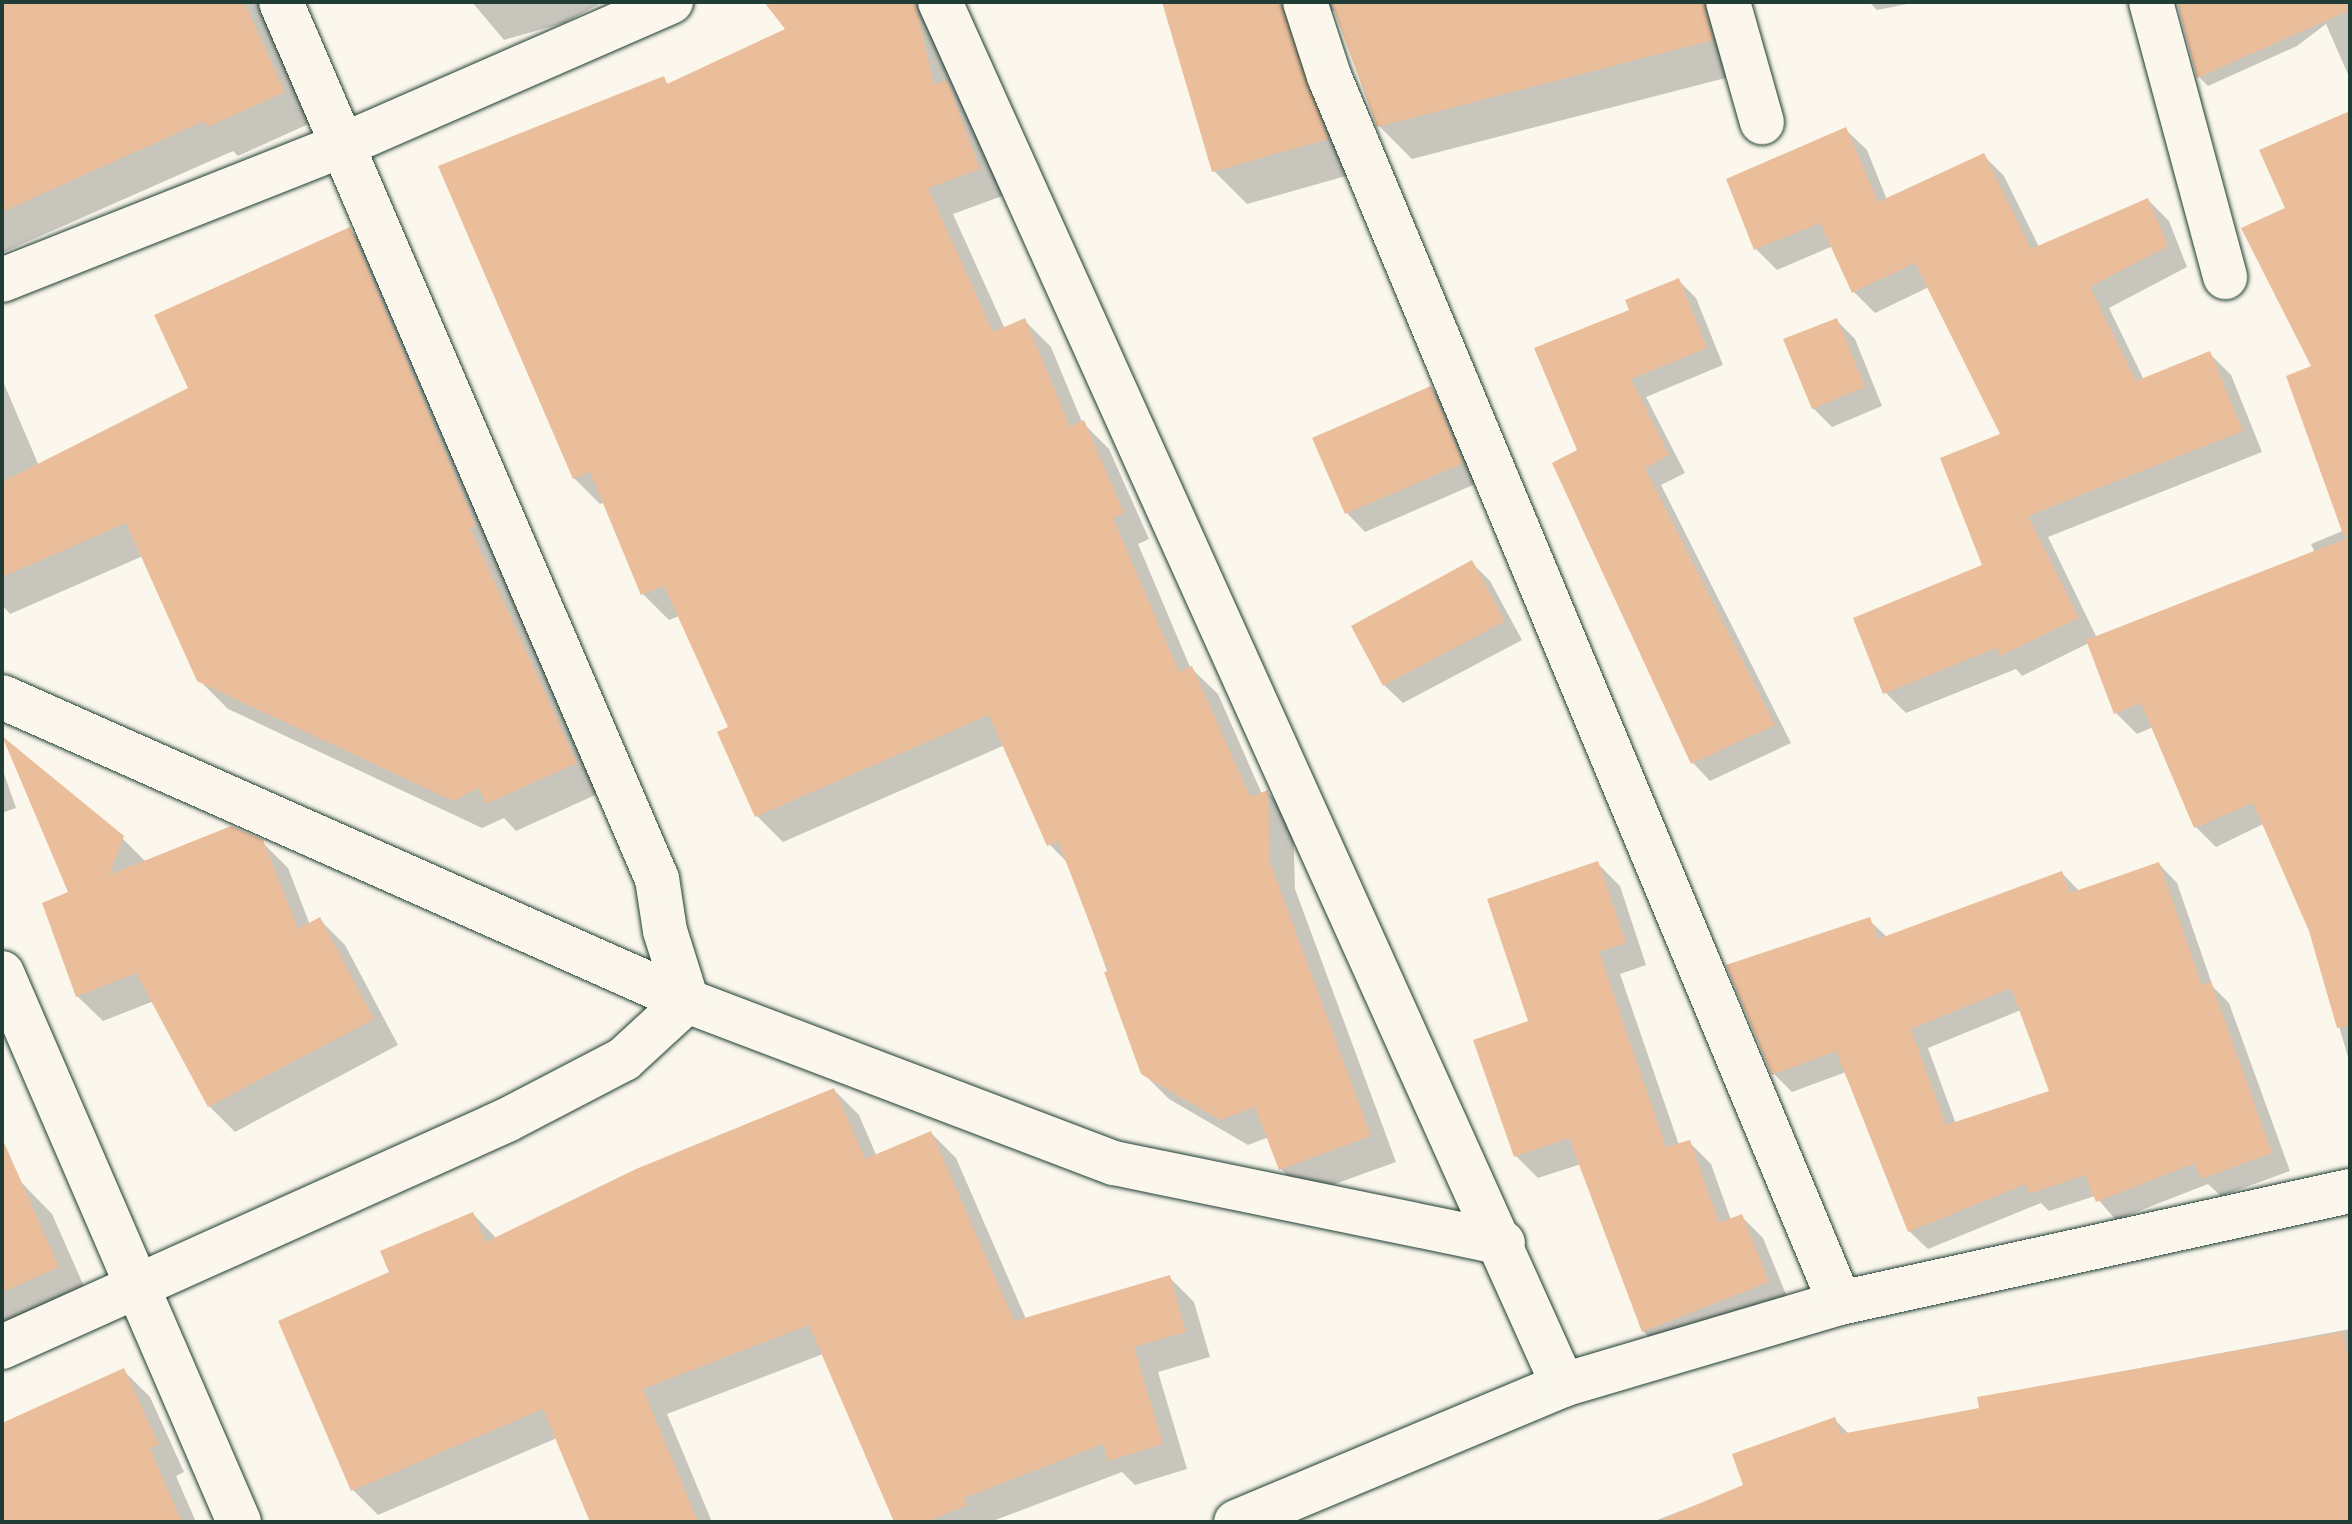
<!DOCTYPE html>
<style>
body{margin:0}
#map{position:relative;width:2352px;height:1524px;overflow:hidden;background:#fbf7ec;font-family:"Architects Daughter",sans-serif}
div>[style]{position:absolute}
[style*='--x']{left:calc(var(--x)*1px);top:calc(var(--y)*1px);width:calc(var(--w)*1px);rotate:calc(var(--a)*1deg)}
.shadow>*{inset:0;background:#0003}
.building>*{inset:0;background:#ebbe9b}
.roads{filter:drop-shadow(0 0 2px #1f3d34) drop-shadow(0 0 2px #1f3d34)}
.minor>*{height:44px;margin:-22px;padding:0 22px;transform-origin:22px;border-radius:22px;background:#fbf7ec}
.tertiary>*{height:44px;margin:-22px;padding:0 22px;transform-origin:22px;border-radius:22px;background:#fbf7ec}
span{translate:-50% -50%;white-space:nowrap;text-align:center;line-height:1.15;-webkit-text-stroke:6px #fbf7ec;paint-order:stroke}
.frame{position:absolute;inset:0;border:4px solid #1f3d34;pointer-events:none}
</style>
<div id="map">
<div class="shadow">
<i style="clip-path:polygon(2px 2px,259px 2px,313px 122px,238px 156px,233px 151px,2px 253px)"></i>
<i style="clip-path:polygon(472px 2px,603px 2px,564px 23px,504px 40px)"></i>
<i style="clip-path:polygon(766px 2px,927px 2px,943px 22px,955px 90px,973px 108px,1005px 195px,953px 214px,1005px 329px,1025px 321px,1051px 347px,1082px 422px,1109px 449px,1149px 539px,1138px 544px,1190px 667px,1218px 694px,1262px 794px,1267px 792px,1293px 818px,1295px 889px,1396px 1162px,1307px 1194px,1280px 1168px,1269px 1137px,1248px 1145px,1169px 1099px,1143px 1073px,1069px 864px,1049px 844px,1005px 745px,783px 842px,757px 816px,731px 728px,679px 616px,669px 620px,643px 594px,605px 502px,600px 504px,574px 478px,663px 79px,669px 85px,788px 30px)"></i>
<i style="clip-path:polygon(1164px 2px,1733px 2px,1745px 73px,1412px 159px,1379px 126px,1337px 11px,1330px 11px,1360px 172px,1247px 204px,1214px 171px)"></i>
<i style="clip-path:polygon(1869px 2px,1917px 2px,1877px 10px)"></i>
<i style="clip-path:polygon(2270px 2px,2350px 2px,2350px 79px,2326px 24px,2297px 46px,2208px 86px,2199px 77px)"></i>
<i style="clip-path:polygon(1846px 130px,1867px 150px,1887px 200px,1983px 155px,2004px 176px,2039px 247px,2148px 200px,2169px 221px,2187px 267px,2109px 308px,2144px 380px,2210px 354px,2231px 375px,2262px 452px,2048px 537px,2097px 638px,2315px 553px,2311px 544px,2350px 528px,2350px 782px,2216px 847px,2195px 826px,2153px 727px,2137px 734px,2116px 713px,2089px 643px,2022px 676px,2016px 669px,1906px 713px,1885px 692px,1985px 566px,2003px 435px,1929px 287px,1875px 313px,1854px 292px,1833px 246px,1777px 270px,1756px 249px)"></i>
<i style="clip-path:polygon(350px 230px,378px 258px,604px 791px,516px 831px,504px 818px,482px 828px,228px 709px,199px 680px,143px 556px,10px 614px,2px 605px,2px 379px,39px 466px,190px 389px)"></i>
<i style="clip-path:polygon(1678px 280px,1696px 298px,1723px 365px,1646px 397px,1685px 473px,1661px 485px,1791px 743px,1710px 781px,1693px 763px,1581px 526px,1579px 451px,1631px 311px)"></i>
<i style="clip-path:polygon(1836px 320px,1855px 339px,1882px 406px,1832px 427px,1813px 408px)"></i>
<i style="clip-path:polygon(1431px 388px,1449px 407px,1480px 482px,1365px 532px,1347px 513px)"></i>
<i style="clip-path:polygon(1471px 562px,1490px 581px,1522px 640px,1403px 703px,1384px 685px)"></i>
<i style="clip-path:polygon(2px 768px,16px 808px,2px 813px)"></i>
<i style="clip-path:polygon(2350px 823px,2350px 1064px,2311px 930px)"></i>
<i style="clip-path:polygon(122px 838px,146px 862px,262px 842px,288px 868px,310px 925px,320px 920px,345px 945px,398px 1045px,235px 1132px,209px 1106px,154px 1001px,103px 1021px,77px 996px,70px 893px)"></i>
<i style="clip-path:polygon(1598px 864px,1620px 886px,1646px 965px,1620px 974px,1679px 1145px,1689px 1142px,1711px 1164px,1731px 1220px,1741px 1216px,1763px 1238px,1790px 1304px,1665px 1353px,1643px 1331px,1581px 1164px,1538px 1178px,1516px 1156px,1476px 1042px,1530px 1023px)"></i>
<i style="clip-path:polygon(evenodd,2159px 864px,2177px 883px,2213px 987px,2229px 1003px,2290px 1171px,2221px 1196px,2208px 1184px,2116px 1220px,2095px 1196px,2049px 1211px,2041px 1203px,1928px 1249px,1909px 1231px,1846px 1072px,1792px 1092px,1774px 1074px,1869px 920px,1887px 937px,2062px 873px,2080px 892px,2159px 864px,2021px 1010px,2051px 1092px,1956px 1124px,1928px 1048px,2021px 1010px)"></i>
<i style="clip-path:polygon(834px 1090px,859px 1115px,877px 1157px,931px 1133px,956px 1158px,1026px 1319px,1169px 1277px,1194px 1302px,1210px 1357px,1158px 1372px,1187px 1469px,1135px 1485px,1122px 1472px,990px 1522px,897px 1522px,823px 1354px,667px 1414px,712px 1522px,593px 1522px,557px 1438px,378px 1515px,353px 1490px,392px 1273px,473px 1214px,497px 1239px)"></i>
<i style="clip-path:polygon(20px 1181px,52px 1214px,90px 1300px,2px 1338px,2px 1189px)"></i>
<i style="clip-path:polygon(2350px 1329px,2350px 1522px,1652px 1522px,1745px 1486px,1835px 1420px,1850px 1435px,1982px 1409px,1979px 1398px)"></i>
<i style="clip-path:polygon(123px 1370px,150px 1397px,184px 1472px,176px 1476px,196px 1522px,2px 1522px,2px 1426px)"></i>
</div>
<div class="building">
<i style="clip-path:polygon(2px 2px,244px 2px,285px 92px,207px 127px,204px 121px,2px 212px)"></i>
<i style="clip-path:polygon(764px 2px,915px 2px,934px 85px,947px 80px,980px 169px,928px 188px,993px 332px,1025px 318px,1070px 427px,1084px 420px,1124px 513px,1113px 518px,1179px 672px,1192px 666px,1250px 797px,1268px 790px,1270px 862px,1371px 1136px,1279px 1170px,1255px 1107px,1220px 1120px,1141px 1074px,1104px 972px,1108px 971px,1058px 841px,1047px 846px,989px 715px,755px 817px,717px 732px,728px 727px,664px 586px,641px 595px,590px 472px,573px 479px,438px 166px,664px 76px,667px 84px,785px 29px)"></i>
<i style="clip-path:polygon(1162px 2px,1281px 2px,1328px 139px,1212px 172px)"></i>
<i style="clip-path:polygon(1331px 2px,1704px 2px,1713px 40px,1377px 127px)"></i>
<i style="clip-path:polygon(2177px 2px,2350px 2px,2350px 10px,2197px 78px)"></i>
<i style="clip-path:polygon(2350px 111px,2350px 536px,2344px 537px,2286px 376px,2311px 366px,2241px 228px,2285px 208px,2259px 150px)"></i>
<i style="clip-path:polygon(1846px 127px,1878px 202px,1984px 153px,2031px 249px,2148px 198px,2168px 246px,2090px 287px,2136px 381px,2210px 351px,2243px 431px,2028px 516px,2079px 618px,2000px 656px,1996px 648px,1883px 694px,1853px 618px,1982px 565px,1940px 458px,2000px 434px,1915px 263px,1852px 293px,1820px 223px,1754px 250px,1726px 179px)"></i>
<i style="clip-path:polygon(350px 227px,476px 526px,470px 528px,577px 763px,486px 804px,479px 788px,453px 801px,197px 681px,126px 523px,2px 577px,2px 482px,188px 388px,154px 315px)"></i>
<i style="clip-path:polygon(1679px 278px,1707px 348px,1631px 379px,1669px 455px,1645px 468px,1775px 725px,1691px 764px,1552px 463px,1577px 450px,1534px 348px,1629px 310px,1625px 300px)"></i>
<i style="clip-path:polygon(1837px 318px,1865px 387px,1812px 409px,1783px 339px)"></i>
<i style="clip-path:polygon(1431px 386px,1463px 463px,1345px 514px,1312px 438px)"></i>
<i style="clip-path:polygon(2350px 537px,2350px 1026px,2337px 1028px,2309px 931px,2253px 803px,2194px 828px,2141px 703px,2114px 714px,2086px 640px)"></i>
<i style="clip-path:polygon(1472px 560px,1505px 621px,1383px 686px,1351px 626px)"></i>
<i style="clip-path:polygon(2px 736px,124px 836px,109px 875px,231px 826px,263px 840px,298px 929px,320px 917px,374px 1019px,208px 1107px,136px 973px,76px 997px,42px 903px,68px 892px)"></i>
<i style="clip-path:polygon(1598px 861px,1626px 943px,1599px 952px,1666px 1147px,1690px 1140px,1719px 1223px,1742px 1214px,1769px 1282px,1642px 1332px,1569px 1138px,1514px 1157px,1473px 1040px,1528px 1021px,1487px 899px)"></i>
<i style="clip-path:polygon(evenodd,2159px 862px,2202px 985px,2211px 982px,2272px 1153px,2201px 1179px,2195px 1163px,2096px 1202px,2085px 1175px,2029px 1194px,2026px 1184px,1908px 1232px,1836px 1051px,1772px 1075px,1726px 965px,1870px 917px,1878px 939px,2062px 871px,2070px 893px,2159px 862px,2011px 988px,2049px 1091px,1946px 1125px,1911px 1029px,2011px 988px)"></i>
<i style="clip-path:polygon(834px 1088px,865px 1159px,931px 1131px,1014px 1321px,1170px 1275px,1186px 1332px,1134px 1347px,1163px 1444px,1108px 1461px,1103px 1444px,964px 1498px,967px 1505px,927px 1522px,894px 1522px,809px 1325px,643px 1389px,698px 1522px,590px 1522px,543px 1409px,351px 1491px,278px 1321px,389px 1272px,380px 1251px,473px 1212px,486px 1242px,636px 1169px)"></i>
<i style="clip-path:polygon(2px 1138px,59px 1267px,2px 1292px)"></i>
<i style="clip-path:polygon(2343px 1332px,2350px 1368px,2350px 1522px,1656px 1522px,1743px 1485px,1732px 1454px,1835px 1417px,1841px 1434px,1979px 1408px,1977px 1397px)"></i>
<i style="clip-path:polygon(124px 1368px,159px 1445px,150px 1448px,182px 1522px,2px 1522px,2px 1423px)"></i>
</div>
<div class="roads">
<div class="minor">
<i style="--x:1305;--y:2;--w:78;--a:72"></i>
<i style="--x:1329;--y:76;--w:1329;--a:67.39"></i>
<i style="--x:1728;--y:2;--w:125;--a:74.2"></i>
<i style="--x:2151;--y:2;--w:285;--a:74.9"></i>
<i style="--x:2;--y:280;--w:367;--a:-21.6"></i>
<i style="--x:343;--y:145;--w:358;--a:-23.6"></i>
<i style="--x:2;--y:697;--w:749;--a:23.93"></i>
<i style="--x:687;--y:1001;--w:457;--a:20.8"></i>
<i style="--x:1114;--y:1163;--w:397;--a:11.6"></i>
<i style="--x:2;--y:973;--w:598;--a:66.65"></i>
<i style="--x:2;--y:1347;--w:554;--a:-24.2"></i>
<i style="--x:507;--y:1120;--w:132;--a:-27.5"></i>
<i style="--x:624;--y:1059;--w:86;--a:-42.6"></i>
<i style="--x:687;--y:1001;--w:73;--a:-107.4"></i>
<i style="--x:665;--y:931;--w:53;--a:-98.7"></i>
<i style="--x:657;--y:879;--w:954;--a:-113.21"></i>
</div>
<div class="tertiary">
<i style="--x:940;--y:2;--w:1517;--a:65.75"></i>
<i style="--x:1236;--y:1522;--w:355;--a:-22.7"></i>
<i style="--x:1563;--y:1385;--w:289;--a:-16.5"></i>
<i style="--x:1840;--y:1303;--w:522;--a:-12.39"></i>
</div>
</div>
<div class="frame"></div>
</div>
